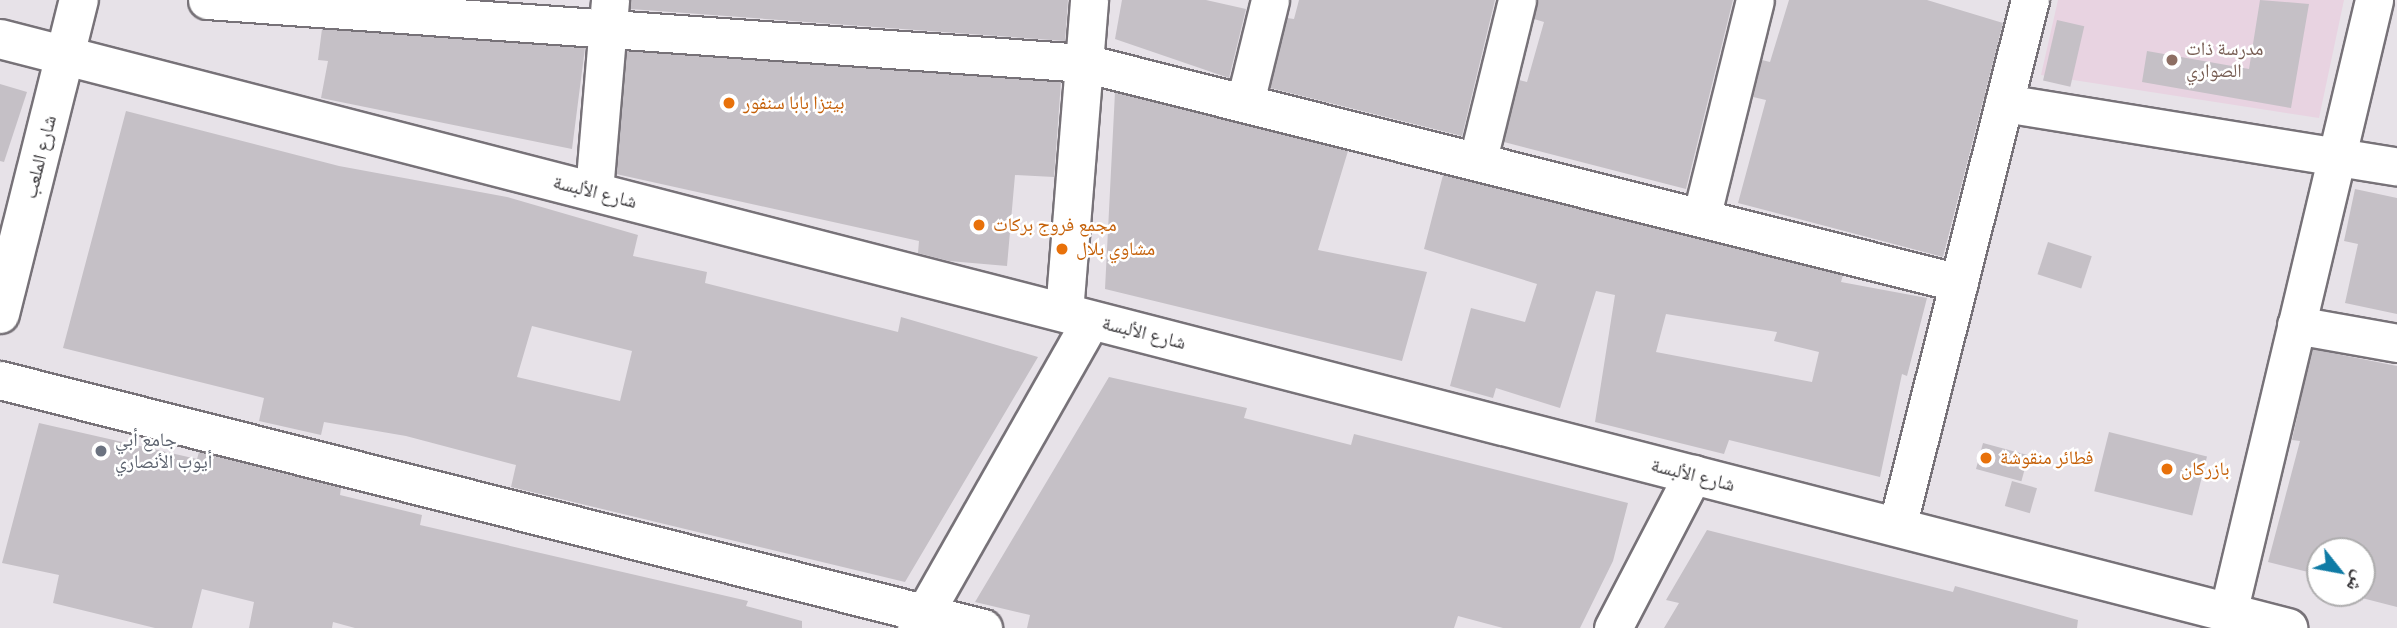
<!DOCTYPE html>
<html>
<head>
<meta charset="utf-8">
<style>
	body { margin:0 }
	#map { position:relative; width:2397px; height:628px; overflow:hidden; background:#e7e2e8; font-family:"Archivo Narrow","Noto Naskh Arabic",sans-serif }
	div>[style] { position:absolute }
	.education>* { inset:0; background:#e8d3e1 }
	.building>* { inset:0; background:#c5c0c6; transform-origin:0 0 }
	.roads { filter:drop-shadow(2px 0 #777278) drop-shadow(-2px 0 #777278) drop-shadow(0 2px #777278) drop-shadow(0 -2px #777278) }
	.minor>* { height:37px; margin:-18.5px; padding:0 18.5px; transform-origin:18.5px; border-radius:18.5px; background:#fff }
	.major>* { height:38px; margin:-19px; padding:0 19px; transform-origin:19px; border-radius:19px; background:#fff }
	.dots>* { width:19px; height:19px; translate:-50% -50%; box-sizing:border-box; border:4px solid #fff; border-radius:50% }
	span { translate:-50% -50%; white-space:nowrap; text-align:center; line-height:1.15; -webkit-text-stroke:5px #fff; paint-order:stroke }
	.education-label { font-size:19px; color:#785e54 }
	.left { translate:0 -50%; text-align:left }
	.food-label { font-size:19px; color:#c56008 }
	.street-label { font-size:19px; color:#343235 }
	.worship-label { font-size:19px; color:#5b616d }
	.north { position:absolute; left:2306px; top:537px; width:70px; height:70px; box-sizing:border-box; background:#fff; border:2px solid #aeadae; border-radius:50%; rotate:121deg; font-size:19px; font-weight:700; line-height:28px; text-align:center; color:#343235 }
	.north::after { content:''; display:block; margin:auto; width:24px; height:32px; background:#0f7ba5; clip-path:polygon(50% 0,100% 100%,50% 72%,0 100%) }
</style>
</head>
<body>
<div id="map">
	<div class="education">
		<div style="clip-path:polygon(2058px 0,2344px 0,2319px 118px,2041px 75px)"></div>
	</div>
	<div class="building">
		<div style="clip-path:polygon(631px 0,1068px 0,1065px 41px,630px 9px)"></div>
		<div style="clip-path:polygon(1122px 0,1206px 0,1246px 9px,1229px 78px,1115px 39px)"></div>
		<div style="clip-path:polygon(1299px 0,1495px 0,1462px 136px,1270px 88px,1287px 18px,1294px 19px)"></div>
		<div style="clip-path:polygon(1539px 0,1733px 0,1686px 189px,1504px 142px,1519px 80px,1527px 82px,1544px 22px,1534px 19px)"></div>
		<div style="clip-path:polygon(1789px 0,1927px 0,2003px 23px,1943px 257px,1738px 203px,1766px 100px,1753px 97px,1762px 60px,1770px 62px)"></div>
		<div style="clip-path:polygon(2260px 0,2309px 4px,2291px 108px,2142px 82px,2147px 51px,2249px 69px)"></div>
		<div style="left:2057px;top:20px;width:28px;height:62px;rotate:13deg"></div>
		<div style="clip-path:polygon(322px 29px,585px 48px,572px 149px,321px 98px,328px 61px,318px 60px)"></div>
		<div style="clip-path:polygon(627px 51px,1061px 82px,1054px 177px,1015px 175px,1007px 266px,949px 261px,918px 253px,919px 241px,616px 174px)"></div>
		<div style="clip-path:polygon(0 84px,27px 92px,4px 162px,0 161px)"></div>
		<div style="clip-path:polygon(1115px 92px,1348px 151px,1318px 250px,1427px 272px,1402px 361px,1105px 289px)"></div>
		<div style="clip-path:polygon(evenodd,126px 111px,339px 166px,507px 197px,638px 235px,633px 256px,707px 272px,705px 283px,898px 332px,901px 317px,1038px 357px,905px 582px,511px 487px,516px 465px,406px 436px,324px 422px,321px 435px,259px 421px,264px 398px,63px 348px,126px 111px,532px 326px,632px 351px,620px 401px,517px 377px,532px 326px)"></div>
		<div style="clip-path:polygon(evenodd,1443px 175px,1843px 275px,1841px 282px,1927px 298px,1907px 376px,1902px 374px,1880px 477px,1729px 440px,1724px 454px,1595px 422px,1615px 295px,1596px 291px,1560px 408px,1496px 388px,1493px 398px,1450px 386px,1471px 308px,1525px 322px,1537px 284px,1424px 249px,1443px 175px,1666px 314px,1777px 332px,1774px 341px,1819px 352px,1812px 382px,1656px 352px,1666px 314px)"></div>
		<div style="clip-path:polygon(2355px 189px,2397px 198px,2397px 314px,2345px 303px,2358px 244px,2344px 241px)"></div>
		<div style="left:2048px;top:242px;width:46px;height:34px;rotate:18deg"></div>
		<div style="clip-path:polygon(2312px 349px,2397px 366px,2397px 607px,2362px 598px,2362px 551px,2320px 551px,2320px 575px,2268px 562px,2300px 441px,2292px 440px)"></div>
		<div style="clip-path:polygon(1109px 377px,1247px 408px,1244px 418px,1351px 445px,1354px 434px,1628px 503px,1613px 561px,1580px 628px,1503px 628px,1458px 616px,1454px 628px,1027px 628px,1030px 615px,975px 602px)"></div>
		<div style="clip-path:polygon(39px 423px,197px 459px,199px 452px,341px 488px,340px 495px,422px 515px,420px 525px,748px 601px,746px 606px,802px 621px,802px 628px,355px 628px,333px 622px,332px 628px,249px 628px,254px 602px,202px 589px,192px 628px,155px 628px,53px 603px,59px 575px,2px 563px)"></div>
		<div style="left:2109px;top:432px;width:101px;height:61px;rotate:14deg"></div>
		<div style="left:1983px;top:443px;width:47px;height:27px;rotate:15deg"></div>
		<div style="left:2012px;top:481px;width:26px;height:26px;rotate:16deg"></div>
		<div style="clip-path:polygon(1707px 530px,1953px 592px,1955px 586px,2078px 620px,2077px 628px,1664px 628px,1679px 603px,1666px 600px)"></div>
	</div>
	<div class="roads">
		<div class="minor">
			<div style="left:207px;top:0;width:879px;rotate:4.11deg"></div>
			<div style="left:1084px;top:63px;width:902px;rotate:14.11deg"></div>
			<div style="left:1245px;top:102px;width:105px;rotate:-76.2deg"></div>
			<div style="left:2004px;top:103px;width:398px;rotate:9.2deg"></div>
			<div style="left:1478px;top:159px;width:164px;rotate:-76.2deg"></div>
			<div style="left:594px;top:191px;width:192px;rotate:-85.2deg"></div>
			<div style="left:1702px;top:214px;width:220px;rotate:-76.1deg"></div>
			<div style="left:1064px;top:312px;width:313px;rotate:-85.4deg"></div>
			<div style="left:2296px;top:325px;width:103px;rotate:10.1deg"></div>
			<div style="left:0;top:380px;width:1014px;rotate:14.16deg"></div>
			<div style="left:1897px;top:527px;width:544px;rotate:-75.84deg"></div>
			<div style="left:2228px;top:613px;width:630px;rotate:-76.6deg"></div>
			<div style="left:916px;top:628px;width:354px;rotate:-60.4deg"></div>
			<div style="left:1613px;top:628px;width:174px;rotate:-62.5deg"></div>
		</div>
		<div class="major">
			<div style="left:0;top:39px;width:2363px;rotate:14.44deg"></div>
			<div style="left:0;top:314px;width:324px;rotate:-75.9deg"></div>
		</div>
	</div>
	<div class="dots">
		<div style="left:2172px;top:60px;background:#8d6e63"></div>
		<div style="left:729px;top:103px;background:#e8710a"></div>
		<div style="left:979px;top:225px;background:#e8710a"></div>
		<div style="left:1062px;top:249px;background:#e8710a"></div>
		<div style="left:101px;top:451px;background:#6b7280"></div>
		<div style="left:1986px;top:458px;background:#e8710a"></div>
		<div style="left:2167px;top:469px;background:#e8710a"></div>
	</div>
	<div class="education-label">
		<span class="left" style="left:2186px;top:60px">مدرسة ذات<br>الصواري</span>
	</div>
	<div class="food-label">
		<span class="left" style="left:743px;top:103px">بيتزا بابا سنفور</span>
		<span class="left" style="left:993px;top:225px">مجمع فروج بركات</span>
		<span class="left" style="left:1076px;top:249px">مشاوي بلال</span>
		<span class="left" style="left:2000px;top:458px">فطائر منقوشة</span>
		<span class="left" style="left:2181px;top:469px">بازركان</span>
	</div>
	<div class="street-label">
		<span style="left:40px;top:157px;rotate:-76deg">شارع الملعب</span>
		<span style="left:595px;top:192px;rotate:14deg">شارع الألبسة</span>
		<span style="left:1144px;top:333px;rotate:14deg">شارع الألبسة</span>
		<span style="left:1693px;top:475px;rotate:14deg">شارع الألبسة</span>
	</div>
	<div class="worship-label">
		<span class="left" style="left:115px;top:451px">جامع أبي<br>أيوب الأنصاري</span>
	</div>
	<div class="north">ش</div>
</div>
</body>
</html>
